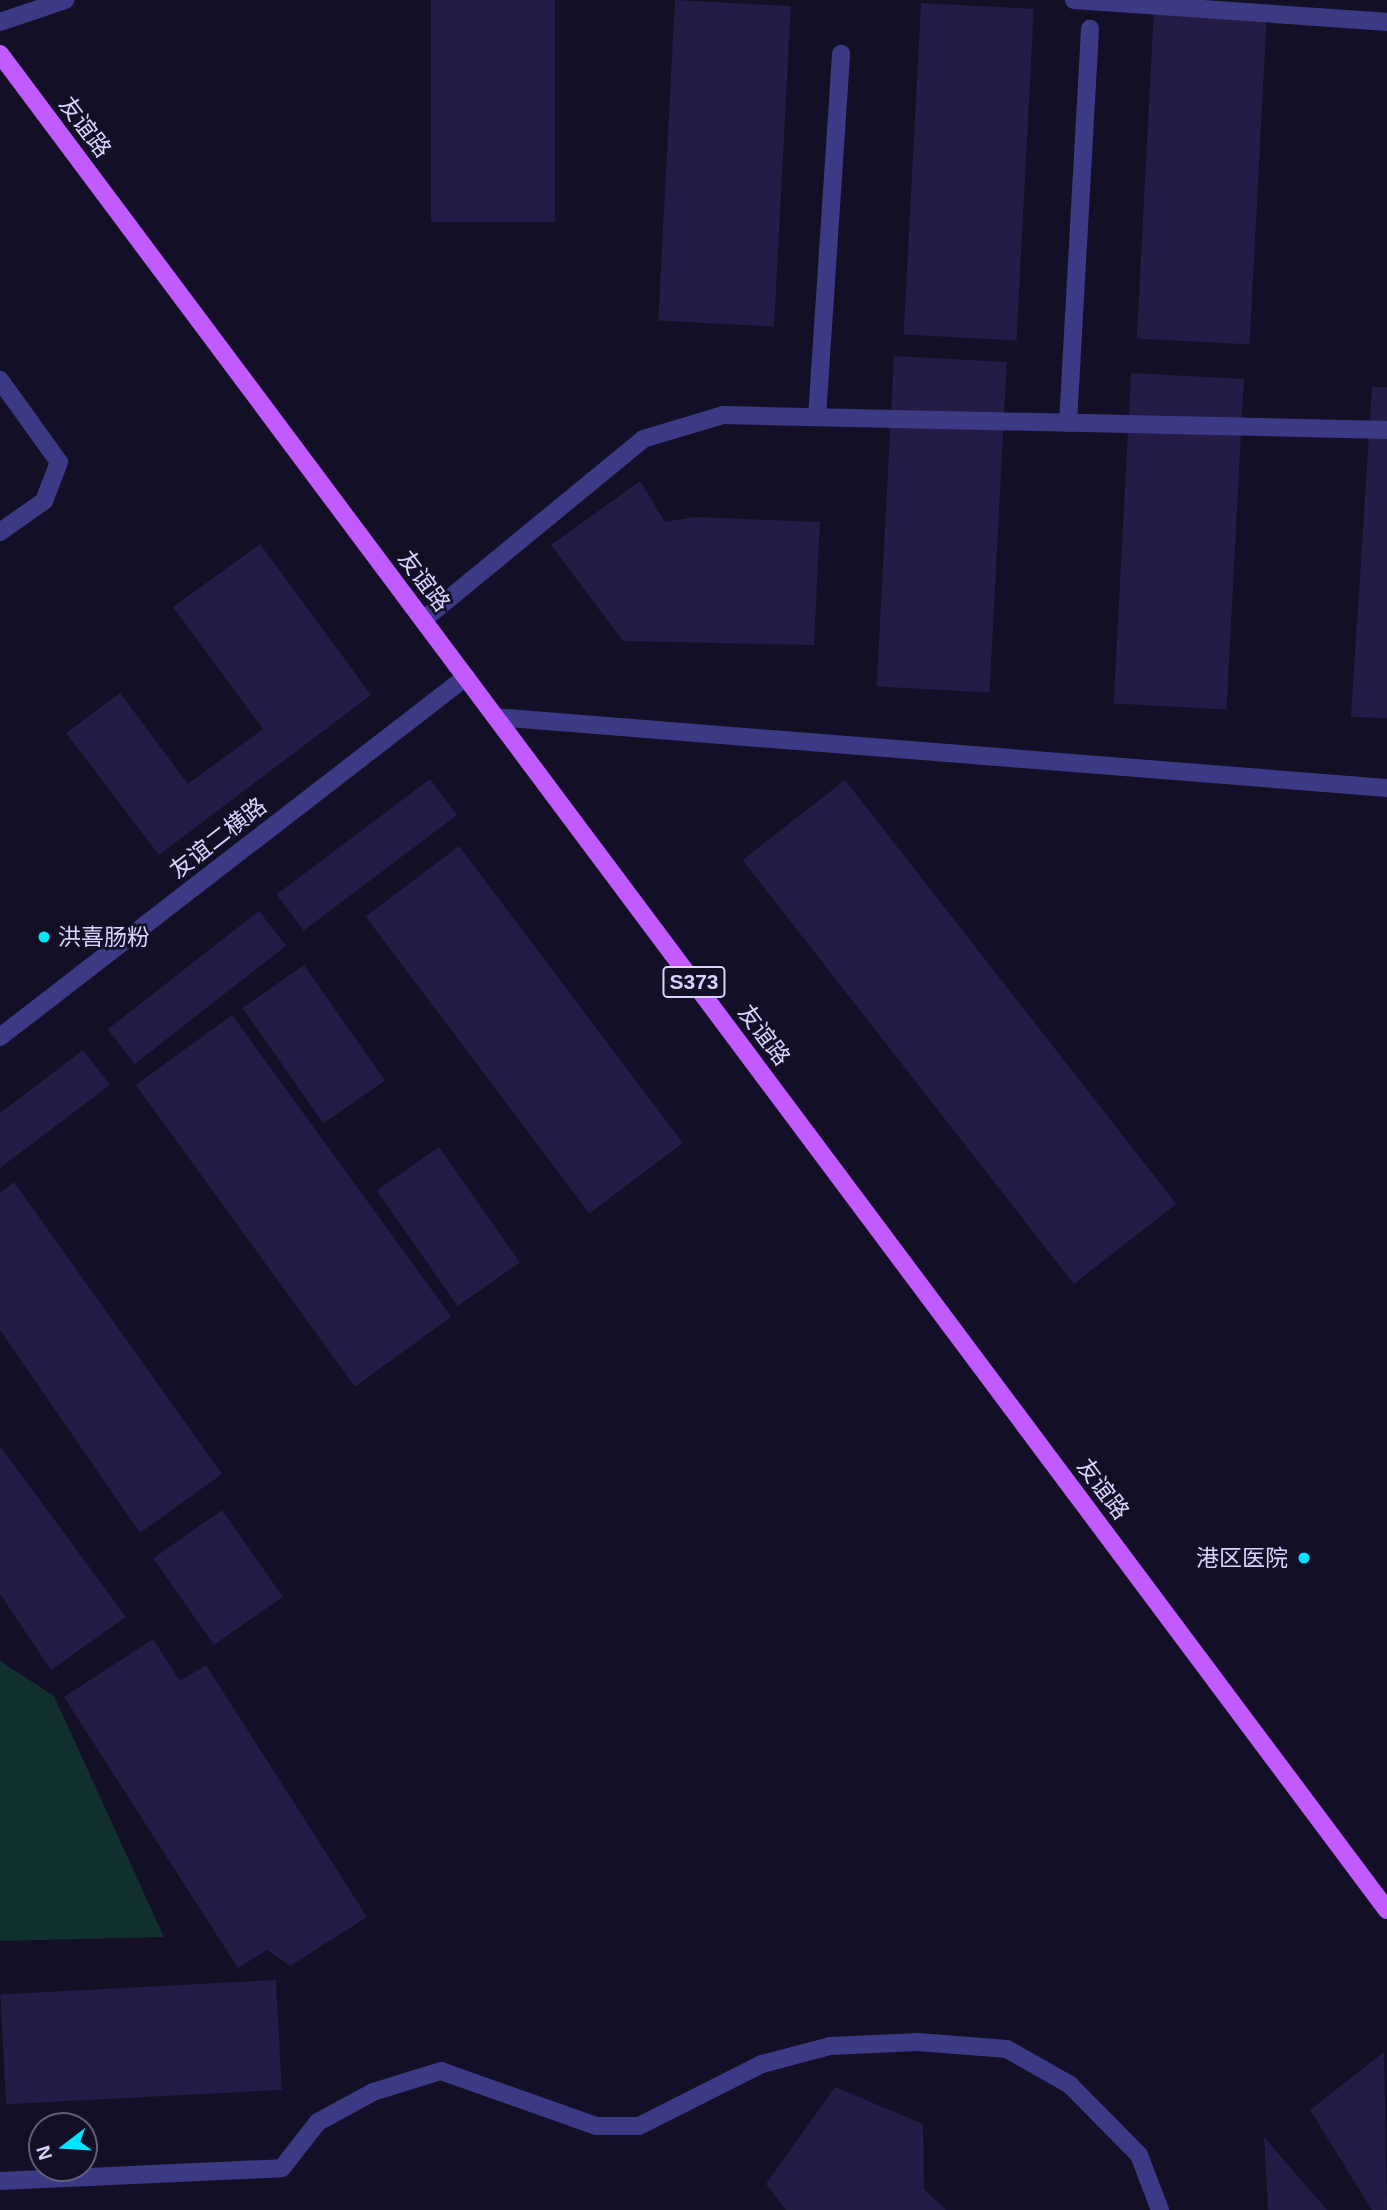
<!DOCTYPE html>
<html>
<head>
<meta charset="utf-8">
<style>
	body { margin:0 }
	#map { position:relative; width:1387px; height:2210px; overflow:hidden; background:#130f26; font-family:Helvetica,"Noto Sans SC",sans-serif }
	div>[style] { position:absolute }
	.green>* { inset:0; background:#12302f }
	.building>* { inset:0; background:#241b47; transform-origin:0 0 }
	.minor>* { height:18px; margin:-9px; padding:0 9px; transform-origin:9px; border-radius:9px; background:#3d3a85 }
	.major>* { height:18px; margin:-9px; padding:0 9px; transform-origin:9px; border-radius:9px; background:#c25bff }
	.dots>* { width:19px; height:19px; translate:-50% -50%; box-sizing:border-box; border:4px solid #130f26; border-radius:50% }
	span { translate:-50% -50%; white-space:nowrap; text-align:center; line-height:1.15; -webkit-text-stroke:5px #130f26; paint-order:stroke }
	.shield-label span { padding:2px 5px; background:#130f26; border:2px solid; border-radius:5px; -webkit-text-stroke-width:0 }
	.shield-label { font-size:21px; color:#d9d4ff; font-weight:700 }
	.street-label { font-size:23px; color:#d9d4ff }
	.poi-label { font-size:23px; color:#d9d4ff }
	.left { translate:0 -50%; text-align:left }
	.right { translate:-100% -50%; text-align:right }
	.north { position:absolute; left:28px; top:2112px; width:70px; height:70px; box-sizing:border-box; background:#130f26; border:2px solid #625e7d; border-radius:50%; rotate:253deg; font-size:19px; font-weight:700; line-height:28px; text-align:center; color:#d9d4ff }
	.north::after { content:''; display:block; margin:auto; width:24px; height:32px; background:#00e5ff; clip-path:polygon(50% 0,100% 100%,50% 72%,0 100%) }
</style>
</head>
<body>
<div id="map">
	<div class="green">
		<div style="clip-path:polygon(0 1661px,54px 1696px,164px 1937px,0 1941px)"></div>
	</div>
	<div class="building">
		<div style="left:431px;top:0;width:124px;height:222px"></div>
		<div style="left:675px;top:0;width:116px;height:321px;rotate:3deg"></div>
		<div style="left:921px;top:3px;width:113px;height:332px;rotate:3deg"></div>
		<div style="left:1154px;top:9px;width:113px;height:330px;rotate:3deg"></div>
		<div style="left:894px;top:356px;width:113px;height:331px;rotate:3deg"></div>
		<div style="left:1131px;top:373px;width:113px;height:331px;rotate:3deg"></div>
		<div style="clip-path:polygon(1372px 387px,1387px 387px,1387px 718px,1351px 717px)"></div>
		<div style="clip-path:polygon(640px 481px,665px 522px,694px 517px,820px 522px,814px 645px,623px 641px,551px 545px)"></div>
		<div style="clip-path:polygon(260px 544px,371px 695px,159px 855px,66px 733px,120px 693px,188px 784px,263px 729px,173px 607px)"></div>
		<div style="left:430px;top:779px;width:45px;height:192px;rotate:53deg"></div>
		<div style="left:845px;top:780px;width:538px;height:130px;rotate:52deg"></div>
		<div style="left:459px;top:846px;width:372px;height:117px;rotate:53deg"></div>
		<div style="left:259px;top:911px;width:44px;height:192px;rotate:52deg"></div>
		<div style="left:304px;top:965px;width:141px;height:75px;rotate:55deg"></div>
		<div style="left:232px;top:1015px;width:373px;height:119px;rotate:54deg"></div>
		<div style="clip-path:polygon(83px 1050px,110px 1085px,0 1168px,0 1113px)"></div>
		<div style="left:439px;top:1147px;width:141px;height:76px;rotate:55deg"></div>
		<div style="clip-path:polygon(14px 1182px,222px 1474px,140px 1533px,0 1330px,0 1193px)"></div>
		<div style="clip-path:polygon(0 1446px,126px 1617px,51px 1670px,0 1594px)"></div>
		<div style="left:222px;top:1510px;width:106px;height:84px;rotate:55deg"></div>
		<div style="clip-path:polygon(153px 1639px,180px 1681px,206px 1665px,367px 1917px,290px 1966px,267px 1950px,238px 1968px,64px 1697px)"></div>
		<div style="left:276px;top:1980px;width:110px;height:276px;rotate:87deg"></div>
		<div style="clip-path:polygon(1384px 2052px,1387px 2210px,1372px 2210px,1310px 2110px)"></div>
		<div style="clip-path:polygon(835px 2087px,923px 2124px,924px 2189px,946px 2210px,786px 2210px,766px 2184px)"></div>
		<div style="clip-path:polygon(1264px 2137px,1327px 2210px,1268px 2210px)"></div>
	</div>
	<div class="minor">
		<div style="left:1074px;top:0;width:314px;rotate:4deg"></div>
		<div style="left:0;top:22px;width:69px;rotate:-18.7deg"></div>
		<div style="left:0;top:380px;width:101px;rotate:54.3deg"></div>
		<div style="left:59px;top:462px;width:42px;rotate:111deg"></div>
		<div style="left:44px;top:501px;width:54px;rotate:144.8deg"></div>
		<div style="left:817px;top:417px;width:364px;rotate:-86.2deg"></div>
		<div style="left:1068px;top:423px;width:395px;rotate:-86.8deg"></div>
		<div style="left:423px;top:620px;width:285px;rotate:-39.4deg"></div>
		<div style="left:643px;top:439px;width:84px;rotate:-16.7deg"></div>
		<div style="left:723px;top:415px;width:664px;rotate:1.29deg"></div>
		<div style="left:495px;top:717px;width:895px;rotate:4.55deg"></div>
		<div style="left:0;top:1037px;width:589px;rotate:-37.69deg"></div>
		<div style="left:0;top:2181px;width:282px;rotate:-2.6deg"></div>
		<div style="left:282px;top:2168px;width:58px;rotate:-52deg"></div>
		<div style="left:318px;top:2122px;width:63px;rotate:-28.6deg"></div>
		<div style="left:373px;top:2092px;width:71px;rotate:-17.2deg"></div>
		<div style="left:441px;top:2071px;width:164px;rotate:19.5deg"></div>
		<div style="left:596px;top:2126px;width:43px"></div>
		<div style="left:639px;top:2126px;width:138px;rotate:-26.8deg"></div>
		<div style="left:762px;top:2064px;width:70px;rotate:-14.8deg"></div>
		<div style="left:830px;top:2046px;width:88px;rotate:-2.6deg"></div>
		<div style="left:918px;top:2042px;width:89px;rotate:4.5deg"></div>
		<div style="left:1007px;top:2049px;width:73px;rotate:29.7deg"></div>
		<div style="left:1070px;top:2085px;width:98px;rotate:45.4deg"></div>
		<div style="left:1139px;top:2155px;width:59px;rotate:69.1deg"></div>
	</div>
	<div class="major">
		<div style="left:0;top:54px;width:2317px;rotate:53.23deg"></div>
	</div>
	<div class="dots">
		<div style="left:44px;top:937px;background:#00e5ff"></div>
		<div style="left:1304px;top:1558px;background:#00e5ff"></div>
	</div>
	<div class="shield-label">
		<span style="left:694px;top:982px">S373</span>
	</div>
	<div class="street-label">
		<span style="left:85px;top:127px;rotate:53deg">友谊路</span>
		<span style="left:424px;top:581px;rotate:53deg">友谊路</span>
		<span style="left:218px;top:838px;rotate:-38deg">友谊二横路</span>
		<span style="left:764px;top:1035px;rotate:53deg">友谊路</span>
		<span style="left:1103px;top:1489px;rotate:53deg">友谊路</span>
	</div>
	<div class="poi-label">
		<span class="left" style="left:58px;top:937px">洪喜肠粉</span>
		<span class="right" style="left:1288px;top:1558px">港区医院</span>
	</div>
	<div class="north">N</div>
</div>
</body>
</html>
